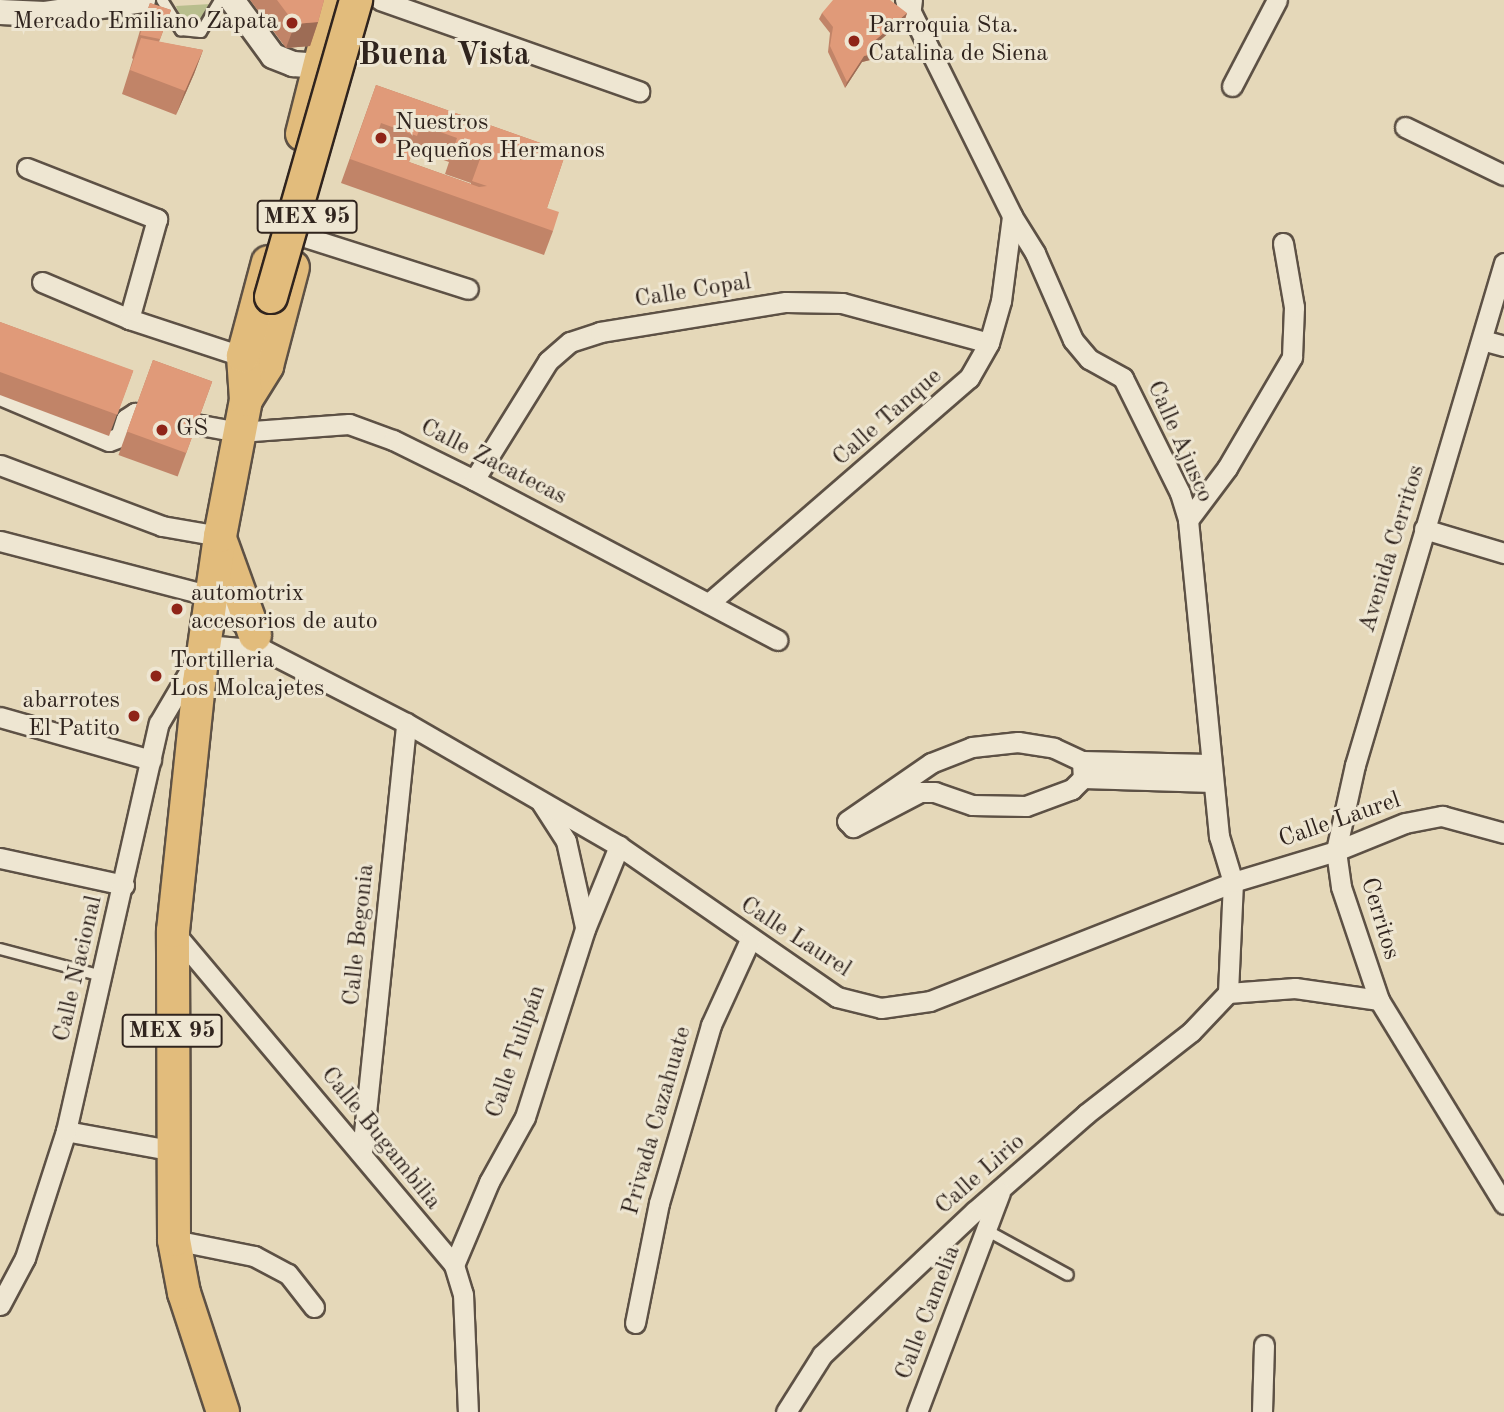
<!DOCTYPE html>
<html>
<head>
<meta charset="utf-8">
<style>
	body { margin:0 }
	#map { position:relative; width:1504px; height:1412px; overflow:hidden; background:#e5d8b9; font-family:"Old Standard TT",serif }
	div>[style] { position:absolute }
	.green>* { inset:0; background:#b8be8d }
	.roads { filter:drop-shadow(2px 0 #5d5145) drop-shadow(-2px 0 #5d5145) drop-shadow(0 2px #5d5145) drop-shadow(0 -2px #5d5145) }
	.service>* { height:10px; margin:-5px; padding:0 5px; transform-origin:5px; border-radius:5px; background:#eee6d2 }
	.minor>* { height:19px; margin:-9.5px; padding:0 9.5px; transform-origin:9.5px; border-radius:9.5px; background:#eee6d2 }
	.tertiary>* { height:24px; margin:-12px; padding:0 12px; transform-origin:12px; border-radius:12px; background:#eee6d2 }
	.primary>* { height:32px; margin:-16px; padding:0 16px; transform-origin:16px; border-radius:16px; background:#e2bc7c }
	.bridges { filter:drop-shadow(2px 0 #30241e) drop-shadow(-2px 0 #30241e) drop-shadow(0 2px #30241e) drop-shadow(0 -2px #30241e) }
	.primary-bridge>* { height:32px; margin:-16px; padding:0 16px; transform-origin:16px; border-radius:16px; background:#e2bc7c }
	.wall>* { inset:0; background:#c18468; transform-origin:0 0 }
	.shaded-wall>* { inset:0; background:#9d6c55 }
	.building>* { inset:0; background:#e09a79; transform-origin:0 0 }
	.dots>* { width:19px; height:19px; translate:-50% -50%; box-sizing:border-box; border:4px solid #eee6d2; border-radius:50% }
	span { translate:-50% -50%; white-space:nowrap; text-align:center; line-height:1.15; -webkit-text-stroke:6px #eee6d2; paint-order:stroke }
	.shield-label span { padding:2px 5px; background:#eee6d2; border:2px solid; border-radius:5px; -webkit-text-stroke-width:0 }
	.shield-label { font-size:23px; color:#30241e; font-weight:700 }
	.poi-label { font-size:24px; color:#30241e }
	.right { translate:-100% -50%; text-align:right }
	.left { translate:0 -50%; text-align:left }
	.street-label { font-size:24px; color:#30241e }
	.district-label { font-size:32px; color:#30241e; font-weight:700 }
</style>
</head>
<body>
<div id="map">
	<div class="green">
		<div style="clip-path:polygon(211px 4px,205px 18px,194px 24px,181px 19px,176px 6px)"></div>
	</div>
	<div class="roads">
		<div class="service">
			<div style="left:162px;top:0;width:36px;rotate:58deg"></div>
			<div style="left:181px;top:30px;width:20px;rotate:6deg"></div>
			<div style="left:201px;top:32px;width:37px;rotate:-59deg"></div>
			<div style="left:0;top:949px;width:106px;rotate:14.8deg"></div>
			<div style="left:988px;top:1231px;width:91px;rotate:28.8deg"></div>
		</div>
		<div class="minor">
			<div style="left:380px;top:0;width:275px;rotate:19.4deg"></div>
			<div style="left:905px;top:0;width:241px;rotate:63.6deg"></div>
			<div style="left:1012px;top:216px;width:44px;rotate:58.1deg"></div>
			<div style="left:1035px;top:253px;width:95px;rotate:66.4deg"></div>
			<div style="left:1073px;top:340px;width:25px;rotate:50deg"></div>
			<div style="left:1089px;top:359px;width:39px;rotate:29deg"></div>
			<div style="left:1123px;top:378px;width:128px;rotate:63.6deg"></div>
			<div style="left:1180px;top:493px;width:28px;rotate:73deg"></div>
			<div style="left:1188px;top:520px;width:318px;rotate:84.4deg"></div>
			<div style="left:1219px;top:836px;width:48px;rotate:73.1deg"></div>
			<div style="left:1233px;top:882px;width:111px;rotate:92.6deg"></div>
			<div style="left:1232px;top:86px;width:97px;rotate:-62.4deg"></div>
			<div style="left:1405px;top:127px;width:110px;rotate:25.9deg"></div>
			<div style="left:27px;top:168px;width:140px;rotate:21.4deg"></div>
			<div style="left:157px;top:219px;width:104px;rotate:105.6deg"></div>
			<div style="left:302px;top:236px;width:174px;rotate:17.7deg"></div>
			<div style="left:1504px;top:263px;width:524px;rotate:106.53deg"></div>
			<div style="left:1355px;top:765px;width:88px;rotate:102.5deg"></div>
			<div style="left:1336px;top:851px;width:36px;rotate:82deg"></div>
			<div style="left:1341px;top:887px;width:119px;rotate:71.4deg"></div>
			<div style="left:1379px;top:1000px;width:239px;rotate:58.5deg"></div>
			<div style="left:42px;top:282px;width:95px;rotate:23deg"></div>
			<div style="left:129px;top:319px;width:128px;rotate:18.2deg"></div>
			<div style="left:1482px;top:340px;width:23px;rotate:15deg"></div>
			<div style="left:0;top:395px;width:118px;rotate:22.9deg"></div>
			<div style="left:109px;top:441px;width:12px;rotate:-20deg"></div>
			<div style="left:120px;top:437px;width:19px;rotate:-72deg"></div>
			<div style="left:126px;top:419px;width:11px;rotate:-34deg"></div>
			<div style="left:135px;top:413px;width:106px;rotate:10.4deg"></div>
			<div style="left:239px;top:432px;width:110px;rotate:-4.2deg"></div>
			<div style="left:349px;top:424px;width:47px;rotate:20deg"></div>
			<div style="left:393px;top:440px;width:90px;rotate:26.3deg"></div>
			<div style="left:474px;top:480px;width:343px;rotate:27.8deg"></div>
			<div style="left:0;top:465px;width:173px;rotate:20.6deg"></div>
			<div style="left:162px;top:526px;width:59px;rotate:9.8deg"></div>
			<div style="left:474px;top:480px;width:140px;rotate:-58.1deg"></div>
			<div style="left:548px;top:361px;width:29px;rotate:-41deg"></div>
			<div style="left:570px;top:342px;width:32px;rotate:-18deg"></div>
			<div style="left:600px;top:332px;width:188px;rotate:-9.2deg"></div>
			<div style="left:786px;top:302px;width:56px;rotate:1deg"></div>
			<div style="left:842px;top:303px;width:152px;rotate:15.2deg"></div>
			<div style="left:1188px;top:520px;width:65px;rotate:-53.1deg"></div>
			<div style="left:1227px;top:468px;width:129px;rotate:-59.6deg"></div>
			<div style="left:1292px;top:357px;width:50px;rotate:-87.7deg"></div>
			<div style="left:1294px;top:307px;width:65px;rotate:-99.8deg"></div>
			<div style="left:1424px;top:529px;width:84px;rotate:16.7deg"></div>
			<div style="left:0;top:541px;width:218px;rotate:14.6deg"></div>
			<div style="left:211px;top:596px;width:50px;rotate:41deg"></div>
			<div style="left:709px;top:603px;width:344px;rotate:-40.9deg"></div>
			<div style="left:969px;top:378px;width:40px;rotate:-60.3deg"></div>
			<div style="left:989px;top:343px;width:44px;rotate:-74.1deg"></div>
			<div style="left:1001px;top:301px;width:86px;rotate:-82.6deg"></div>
			<div style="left:0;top:717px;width:157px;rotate:15.9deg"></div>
			<div style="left:1082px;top:761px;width:17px;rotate:87deg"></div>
			<div style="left:1083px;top:778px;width:16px;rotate:135deg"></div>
			<div style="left:1072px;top:789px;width:49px;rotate:159.7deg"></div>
			<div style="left:1026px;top:806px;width:54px;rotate:-178.9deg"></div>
			<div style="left:972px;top:805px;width:39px;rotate:-161deg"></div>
			<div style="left:935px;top:792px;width:15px;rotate:180deg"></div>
			<div style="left:920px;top:792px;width:76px;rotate:152.4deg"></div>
			<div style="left:853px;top:827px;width:8px;rotate:-135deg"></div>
			<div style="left:847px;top:821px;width:102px;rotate:-34.6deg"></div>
			<div style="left:931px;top:763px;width:44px;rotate:-21.3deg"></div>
			<div style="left:972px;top:747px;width:46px;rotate:-6.2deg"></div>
			<div style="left:1018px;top:742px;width:36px;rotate:9deg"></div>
			<div style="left:1054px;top:748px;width:31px;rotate:25deg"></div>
			<div style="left:1082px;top:761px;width:127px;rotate:1.4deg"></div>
			<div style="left:1083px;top:778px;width:129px;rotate:1.8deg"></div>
			<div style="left:541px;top:802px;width:46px;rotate:57.3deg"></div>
			<div style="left:566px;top:841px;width:88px;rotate:77.5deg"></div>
			<div style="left:0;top:858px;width:127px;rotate:12.3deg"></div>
			<div style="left:173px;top:931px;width:436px;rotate:49.9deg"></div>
			<div style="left:454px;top:1265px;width:30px;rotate:73deg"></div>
			<div style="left:463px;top:1294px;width:118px;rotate:87.6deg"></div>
			<div style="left:1228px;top:993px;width:67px;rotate:-4.3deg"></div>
			<div style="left:1295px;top:988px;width:85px;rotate:8.1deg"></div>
			<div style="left:66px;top:1131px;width:106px;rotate:10.4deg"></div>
			<div style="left:362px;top:1152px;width:431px;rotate:-84.1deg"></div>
			<div style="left:174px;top:1240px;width:82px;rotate:11.3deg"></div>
			<div style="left:254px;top:1256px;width:38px;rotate:28deg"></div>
			<div style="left:288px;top:1274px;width:42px;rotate:51.8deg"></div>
			<div style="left:454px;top:1265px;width:90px;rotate:-67.1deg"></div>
			<div style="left:489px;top:1182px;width:74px;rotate:-61deg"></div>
			<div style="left:525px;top:1117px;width:197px;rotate:-72.3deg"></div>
			<div style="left:585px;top:929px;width:90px;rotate:-67.7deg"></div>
			<div style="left:0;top:1305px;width:53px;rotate:-62deg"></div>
			<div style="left:25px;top:1258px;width:133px;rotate:-72.1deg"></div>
			<div style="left:66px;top:1131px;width:418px;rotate:-77.2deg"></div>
			<div style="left:159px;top:723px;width:91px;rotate:-59.5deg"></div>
			<div style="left:205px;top:645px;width:59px;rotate:4.8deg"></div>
			<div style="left:264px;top:650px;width:160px;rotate:27.2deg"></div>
			<div style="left:406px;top:723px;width:246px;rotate:30deg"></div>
			<div style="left:619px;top:846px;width:265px;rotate:34.7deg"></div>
			<div style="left:837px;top:997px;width:45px;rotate:14deg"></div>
			<div style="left:881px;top:1008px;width:49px;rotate:-8.1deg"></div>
			<div style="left:930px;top:1001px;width:326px;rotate:-21.4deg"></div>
			<div style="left:1233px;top:882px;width:108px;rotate:-16.8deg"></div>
			<div style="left:1336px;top:851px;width:74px;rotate:-22.1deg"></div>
			<div style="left:1405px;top:823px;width:38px;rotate:-11deg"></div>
			<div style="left:1442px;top:816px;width:64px;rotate:15.3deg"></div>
			<div style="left:635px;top:1323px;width:122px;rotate:-78.7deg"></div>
			<div style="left:659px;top:1203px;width:185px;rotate:-73.7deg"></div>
			<div style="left:711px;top:1025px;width:94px;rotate:-65.4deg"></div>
			<div style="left:786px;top:1412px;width:67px;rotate:-57.7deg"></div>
			<div style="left:822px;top:1355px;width:210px;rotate:-43.3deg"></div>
			<div style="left:975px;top:1211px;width:147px;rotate:-41.1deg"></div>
			<div style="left:1086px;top:1114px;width:133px;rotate:-38deg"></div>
			<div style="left:1191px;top:1032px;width:54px;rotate:-46.5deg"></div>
			<div style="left:917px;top:1412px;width:235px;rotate:-69.3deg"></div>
			<div style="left:1262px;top:1412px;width:67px;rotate:-88.3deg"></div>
		</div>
		<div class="tertiary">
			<div style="left:232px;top:0;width:69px;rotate:53.8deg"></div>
			<div style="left:273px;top:56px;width:22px;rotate:22deg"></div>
			<div style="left:293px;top:64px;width:41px;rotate:4.2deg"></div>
			<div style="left:909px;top:8px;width:8px;rotate:-83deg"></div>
			<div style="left:0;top:12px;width:45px;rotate:2.5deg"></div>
			<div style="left:45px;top:14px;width:99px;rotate:-8.1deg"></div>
		</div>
		<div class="primary">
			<div style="left:302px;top:134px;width:138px;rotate:-75.8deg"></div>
			<div style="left:246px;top:400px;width:40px;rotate:-58deg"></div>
			<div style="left:267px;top:366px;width:102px;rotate:-75.3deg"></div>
			<div style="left:222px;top:544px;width:97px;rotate:70.1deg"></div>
			<div style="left:223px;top:1412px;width:125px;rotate:-108.1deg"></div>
			<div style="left:184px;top:1293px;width:54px;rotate:-100.7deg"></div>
			<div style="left:174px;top:1240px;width:309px;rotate:-90.2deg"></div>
			<div style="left:173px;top:931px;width:250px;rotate:-84deg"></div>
			<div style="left:199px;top:682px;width:148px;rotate:-81.8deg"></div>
			<div style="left:220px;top:536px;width:138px;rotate:-79.2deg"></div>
			<div style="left:246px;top:400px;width:44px;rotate:-93.9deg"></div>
			<div style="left:243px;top:356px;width:97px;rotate:-75.1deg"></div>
		</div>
	</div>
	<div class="bridges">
		<div class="primary-bridge">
			<div style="left:271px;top:297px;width:309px;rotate:-74deg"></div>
		</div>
	</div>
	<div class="wall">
		<div style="clip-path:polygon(250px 0,324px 0,318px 22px,310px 46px,286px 48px)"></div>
		<div style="clip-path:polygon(150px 3px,171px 10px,159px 42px,203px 50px,194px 74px,176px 115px,122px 94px,133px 59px,132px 58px,141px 27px)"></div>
		<div style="clip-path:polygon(822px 13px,907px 13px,905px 19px,872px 47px,872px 54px,870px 60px,862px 62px,845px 88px,828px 52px,830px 33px,819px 19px)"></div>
		<div style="clip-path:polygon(evenodd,376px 85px,566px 152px,547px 208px,553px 231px,544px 255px,341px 183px,376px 85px,413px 149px,449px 162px,445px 174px,471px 183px,471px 184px,409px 162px,413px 149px)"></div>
		<div style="clip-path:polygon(0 322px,133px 371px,109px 436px,0 395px)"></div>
		<div style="left:153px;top:360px;width:63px;height:101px;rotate:20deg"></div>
	</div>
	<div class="shaded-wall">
		<div style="clip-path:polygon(907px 13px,905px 19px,870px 49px,872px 43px)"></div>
		<div style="clip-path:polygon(318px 22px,310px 46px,286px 48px,295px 24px)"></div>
		<div style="clip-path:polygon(203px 50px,194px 74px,176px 115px,185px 91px)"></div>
		<div style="clip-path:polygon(872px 54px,870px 60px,862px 62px,845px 88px,847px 82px,864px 56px)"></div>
	</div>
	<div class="building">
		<div style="clip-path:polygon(277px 0,324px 0,318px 22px,295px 24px)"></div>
		<div style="clip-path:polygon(833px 0,890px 0,907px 13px,872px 43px,872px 54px,864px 56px,847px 82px,830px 46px,833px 27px,822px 13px)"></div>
		<div style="clip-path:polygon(150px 3px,171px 10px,160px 39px,140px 35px)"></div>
		<div style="clip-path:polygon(141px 38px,203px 50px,185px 91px,130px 70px)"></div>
		<div style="clip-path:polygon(evenodd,376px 85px,566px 152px,547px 208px,559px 212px,553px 231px,350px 159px,376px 85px,381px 123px,417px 136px,421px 125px,457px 138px,453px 150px,480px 159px,472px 181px,487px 186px,479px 187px,409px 162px,414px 147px,377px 135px,381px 123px)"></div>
		<div style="left:0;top:322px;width:142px;height:47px;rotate:20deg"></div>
		<div style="left:153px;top:360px;width:63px;height:76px;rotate:20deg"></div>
	</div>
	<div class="dots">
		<div style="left:292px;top:23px;background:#8f2418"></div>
		<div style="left:854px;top:41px;background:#8f2418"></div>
		<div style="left:381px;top:138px;background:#8f2418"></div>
		<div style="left:162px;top:430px;background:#8f2418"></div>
		<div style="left:177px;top:609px;background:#8f2418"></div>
		<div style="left:156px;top:676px;background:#8f2418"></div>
		<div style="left:134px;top:716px;background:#8f2418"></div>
	</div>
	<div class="shield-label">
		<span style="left:307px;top:217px">MEX 95</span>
		<span style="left:172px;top:1031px">MEX 95</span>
	</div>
	<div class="poi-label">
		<span class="right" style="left:278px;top:23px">Mercado Emiliano Zapata</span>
		<span class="left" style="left:868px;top:41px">Parroquia Sta.<br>Catalina de Siena</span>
		<span class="left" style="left:395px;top:138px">Nuestros<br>Pequeños Hermanos</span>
		<span class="left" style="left:176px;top:430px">GS</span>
		<span class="left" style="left:191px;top:609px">automotrix<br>accesorios de auto</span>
		<span class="left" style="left:170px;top:676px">Tortilleria<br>Los Molcajetes</span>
		<span class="right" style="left:120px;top:716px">abarrotes<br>El Patito</span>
	</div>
	<div class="street-label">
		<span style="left:693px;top:292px;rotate:-9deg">Calle Copal</span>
		<span style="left:888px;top:418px;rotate:-41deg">Calle Tanque</span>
		<span style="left:1179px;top:442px;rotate:66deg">Calle Ajusco</span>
		<span style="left:493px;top:463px;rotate:27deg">Calle Zacatecas</span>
		<span style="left:1393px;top:549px;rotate:-73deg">Avenida Cerritos</span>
		<span style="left:1340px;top:821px;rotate:-19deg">Calle Laurel</span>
		<span style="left:1379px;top:919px;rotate:73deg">Cerritos</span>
		<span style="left:360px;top:935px;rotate:-84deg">Calle Begonia</span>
		<span style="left:795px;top:938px;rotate:33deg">Calle Laurel</span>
		<span style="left:79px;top:969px;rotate:-77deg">Calle Nacional</span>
		<span style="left:517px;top:1052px;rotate:-71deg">Calle Tulipán</span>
		<span style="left:658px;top:1121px;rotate:-74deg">Privada Cazahuate</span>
		<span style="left:380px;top:1139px;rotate:51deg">Calle Bugambilia</span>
		<span style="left:981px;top:1175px;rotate:-41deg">Calle Lirio</span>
		<span style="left:929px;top:1313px;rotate:-69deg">Calle Camelia</span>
	</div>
	<div class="district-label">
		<span style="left:444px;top:56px">Buena Vista</span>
	</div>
</div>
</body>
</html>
